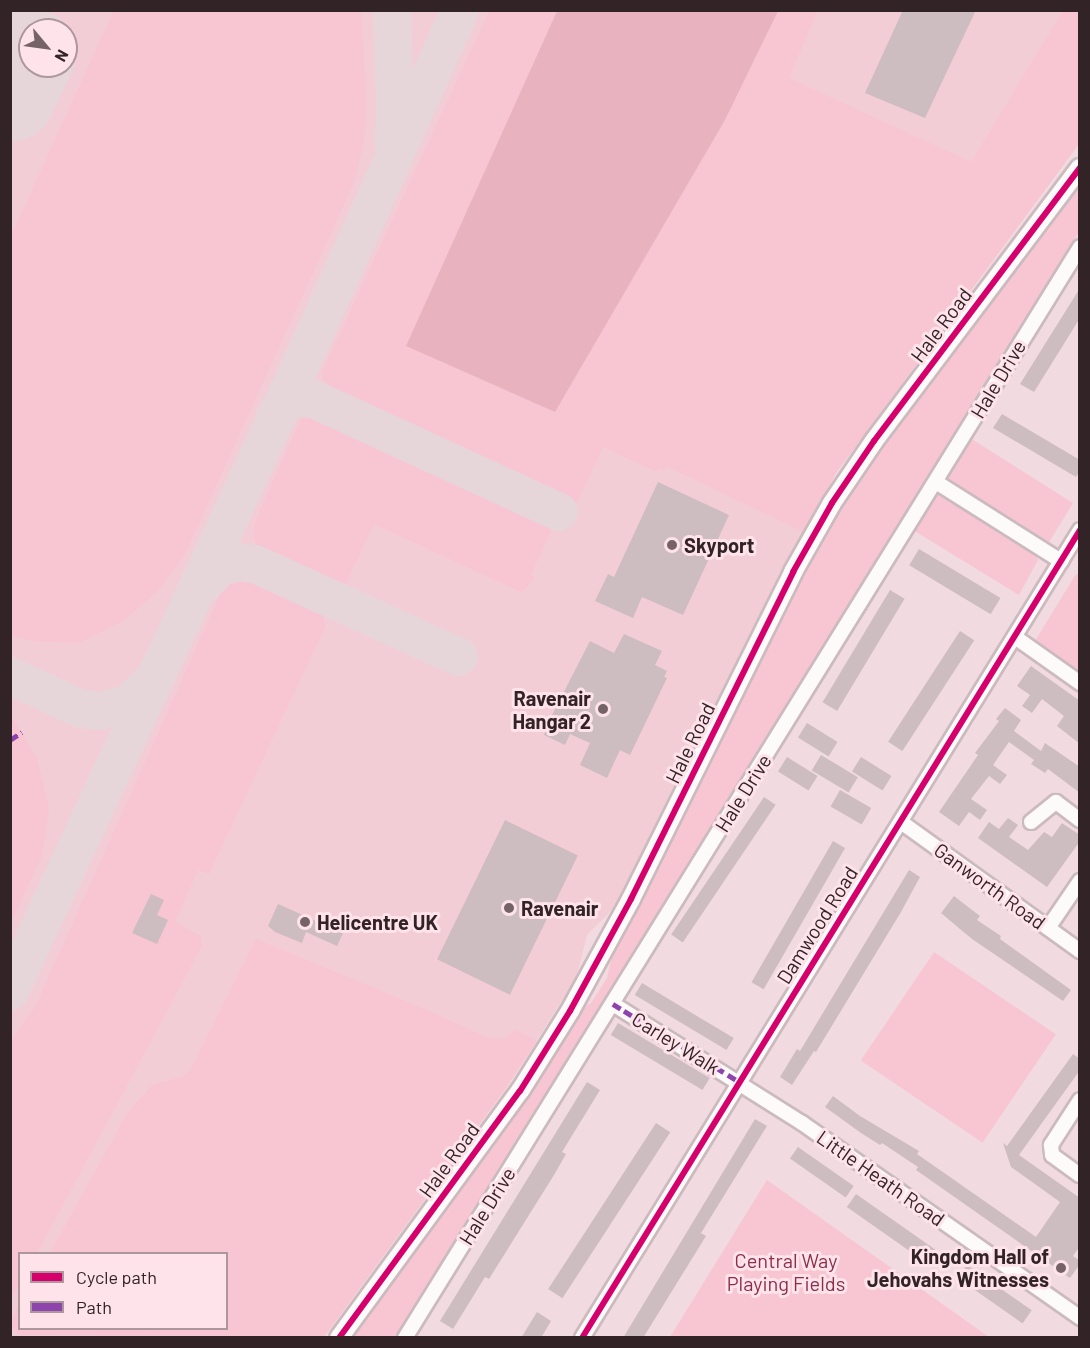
<!DOCTYPE html>
<html>
<head>
<meta charset="utf-8">
<style>
	body { margin:0 }
	#map { position:relative; width:1090px; height:1348px; overflow:hidden; background:#f2dbe0; font-family:Barlow,sans-serif }
	div>[style] { position:absolute }
	.built>* { inset:0; background:#f3cdd6 }
	.green>* { inset:0; background:#f7c6d2; transform-origin:0 0 }
	.forest>* { inset:0; background:#e9b2bf }
	.taxiway>* { height:38px; margin:-19px; padding:0 19px; transform-origin:19px; border-radius:19px; background:#e6d6da }
	.runway>* { height:92px; margin:-46px; padding:0 46px; transform-origin:46px; border-radius:46px; background:#e6d6da }
	.building>* { inset:0; background:#cdbcc0; transform-origin:0 0 }
	.roads { filter:drop-shadow(2px 0 #cbbabe) drop-shadow(-2px 0 #cbbabe) drop-shadow(0 2px #cbbabe) drop-shadow(0 -2px #cbbabe) }
	.street>* { height:14px; margin:-7px; padding:0 7px; transform-origin:7px; border-radius:7px; background:#fdfafa }
	.secondary>* { height:18px; margin:-9px; padding:0 9px; transform-origin:9px; border-radius:9px; background:#fdfafa }
	.quiet>* { height:4.5px; margin-top:-2.25px; transform-origin:0; background:repeating-linear-gradient(90deg,#8e44ad 0 9px,transparent 0 13.5px) }
	.cycleway>* { height:6px; margin:-3px; padding:0 3px; transform-origin:3px; border-radius:3px; background:#d6006c }
	.dots>* { width:16px; height:16px; translate:-50% -50%; box-sizing:border-box; border:3px solid #fee4ea; border-radius:50% }
	span { translate:-50% -50%; white-space:nowrap; text-align:center; line-height:1.15; -webkit-text-stroke:6px #fee4ea; paint-order:stroke }
	.street-label { font-size:20px; color:#322327 }
	.poi-label { font-size:20px; color:#322327; font-weight:700 }
	.left { translate:0 -50%; text-align:left }
	.right { translate:-100% -50%; text-align:right }
	.park-label { font-size:20px; color:#8c2d4d }
	.frame { position:absolute; inset:0; border:12px solid #322327; pointer-events:none }
	.legend { position:absolute; left:18px; top:1252px; width:210px; height:78px; box-sizing:border-box; background:#fee4ea; border:2px solid #ac979c; margin:0; padding:8px 10px; list-style:none; font-size:18px; color:#322327 }
	.legend li { display:flex; align-items:center; gap:12px; height:30px }
	.legend b { width:30px; border:2px solid #ac979c }
	.north { position:absolute; left:18px; top:18px; width:60px; height:60px; box-sizing:border-box; background:#fee4ea; border:2px solid #ac979c; border-radius:50%; rotate:119deg; font-size:16px; font-weight:700; line-height:24px; text-align:center; color:#322327 }
	.north::after { content:''; display:block; margin:auto; width:21px; height:27px; background:#756368; clip-path:polygon(50% 0,100% 100%,50% 72%,0 100%) }
</style>
</head>
<body>
<div id="map">
	<div class="built">
		<div style="clip-path:polygon(evenodd,10px 11px,1079px 11px,1079px 144px,836px 473px,613px 909px,587px 935px,576px 979px,506px 1088px,324px 1337px,11px 1337px,10px 11px,30px 30px,66px 30px,66px 66px,30px 66px,30px 30px,10px 11px,20px 1254px,226px 1254px,226px 1328px,20px 1328px,20px 1254px)"></div>
	</div>
	<div class="green">
		<div style="clip-path:polygon(114px 10px,362px 11px,366px 104px,364px 143px,353px 185px,186px 552px,159px 590px,125px 620px,79px 643px,31px 641px,11px 636px,11px 236px)"></div>
		<div style="clip-path:polygon(814px 10px,817px 12px,789px 78px,971px 162px,1063px 11px,1079px 11px,1079px 144px,836px 473px,806px 533px,666px 466px,663px 471px,659px 469px,657px 472px,603px 447px,574px 509px,375px 415px,323px 381px,322px 372px,489px 11px,557px 11px,406px 346px,555px 412px,725px 120px,778px 11px)"></div>
		<div style="clip-path:polygon(1079px 176px,1079px 232px,431px 1283px,397px 1337px,348px 1338px,580px 1009px,591px 1003px,607px 978px,615px 943px,800px 570px,843px 500px,972px 319px)"></div>
		<div style="clip-path:polygon(301px 418px,327px 420px,356px 430px,555px 522px,531px 575px,535px 577px,532px 582px,521px 592px,374px 524px,346px 583px,341px 585px,319px 581px,262px 554px,256px 546px,253px 533px,255px 522px)"></div>
		<div style="clip-path:polygon(970px 438px,1073px 503px,1048px 544px,947px 483px,948px 473px)"></div>
		<div style="clip-path:polygon(942px 494px,1035px 552px,1038px 560px,1019px 595px,913px 530px,933px 497px)"></div>
		<div style="clip-path:polygon(1076px 574px,1080px 576px,1079px 671px,1035px 641px)"></div>
		<div style="clip-path:polygon(252px 576px,272px 582px,313px 602px,323px 615px,325px 627px,209px 874px,198px 870px,175px 922px,201px 936px,202px 946px,37px 1253px,20px 1254px,19px 1283px,11px 1299px,11px 1039px,35px 1007px,223px 588px,236px 579px)"></div>
		<div style="clip-path:polygon(11px 716px,37px 758px,49px 808px,42px 856px,11px 922px)"></div>
		<div style="clip-path:polygon(256px 939px,432px 1012px,488px 1038px,505px 1038px,517px 1030px,537px 1041px,506px 1088px,324px 1337px,20px 1335px,12px 1327px,11px 1319px,19px 1305px,20px 1328px,226px 1328px,226px 1254px,50px 1253px,128px 1112px,152px 1085px,182px 1077px,191px 1069px)"></div>
		<div style="left:934px;top:952px;width:147px;height:131px;rotate:34deg"></div>
		<div style="clip-path:polygon(767px 1180px,989px 1337px,670px 1337px)"></div>
	</div>
	<div class="forest">
		<div style="clip-path:polygon(557px 11px,778px 11px,725px 120px,555px 412px,406px 346px)"></div>
	</div>
	<div class="taxiway">
		<div style="left:392px;top:10px;width:100px;rotate:88.3deg"></div>
		<div style="left:395px;top:110px;width:34px;rotate:93deg"></div>
		<div style="left:275px;top:417px;width:11px;rotate:-56deg"></div>
		<div style="left:281px;top:408px;width:13px;rotate:-39deg"></div>
		<div style="left:291px;top:400px;width:18px;rotate:-9deg"></div>
		<div style="left:309px;top:397px;width:275px;rotate:24.7deg"></div>
		<div style="left:197px;top:591px;width:32px;rotate:-46deg"></div>
		<div style="left:219px;top:568px;width:20px;rotate:-18deg"></div>
		<div style="left:238px;top:562px;width:17px;rotate:7deg"></div>
		<div style="left:255px;top:564px;width:224px;rotate:24.5deg"></div>
		<div style="left:10px;top:676px;width:78px;rotate:24.9deg"></div>
		<div style="left:81px;top:709px;width:19px;rotate:6deg"></div>
		<div style="left:100px;top:711px;width:30px;rotate:-15deg"></div>
		<div style="left:129px;top:703px;width:33px;rotate:-43deg"></div>
		<div style="left:10px;top:991px;width:691px;rotate:-65.1deg"></div>
		<div style="left:301px;top:364px;width:388px;rotate:-65.8deg"></div>
	</div>
	<div class="runway">
		<div style="left:10px;top:96px;width:47px;rotate:-65.1deg"></div>
	</div>
	<div class="building">
		<div style="clip-path:polygon(903px 10px,976px 10px,925px 118px,865px 93px)"></div>
		<div style="clip-path:polygon(1080px 288px,1080px 318px,1034px 392px,1020px 384px)"></div>
		<div style="clip-path:polygon(1002px 414px,1080px 460px,1080px 471px,1076px 477px,993px 428px)"></div>
		<div style="clip-path:polygon(658px 482px,729px 515px,683px 615px,642px 597px,633px 618px,595px 601px,608px 574px,614px 577px)"></div>
		<div style="left:919px;top:549px;width:95px;height:19px;rotate:31deg"></div>
		<div style="left:890px;top:590px;width:17px;height:131px;rotate:31deg"></div>
		<div style="left:960px;top:631px;width:17px;height:132px;rotate:33deg"></div>
		<div style="clip-path:polygon(624px 634px,662px 651px,655px 665px,667px 671px,664px 677px,667px 678px,630px 755px,620px 750px,607px 778px,580px 765px,590px 743px,570px 734px,565px 745px,544px 735px,548px 723px,590px 641px,614px 653px)"></div>
		<div style="clip-path:polygon(1031px 666px,1080px 701px,1080px 744px,1057px 726px,1064px 716px,1042px 699px,1032px 713px,1022px 706px,1030px 695px,1017px 686px)"></div>
		<div style="clip-path:polygon(1005px 708px,1021px 720px,1014px 731px,1041px 751px,1045px 743px,1080px 767px,1080px 793px,1048px 769px,1045px 773px,1031px 764px,1034px 760px,1009px 742px,993px 765px,1007px 775px,1000px 784px,989px 776px,971px 799px,987px 810px,980px 820px,969px 812px,959px 826px,939px 812px,978px 755px,975px 753px,999px 721px,996px 719px)"></div>
		<div style="left:807px;top:723px;width:36px;height:17px;rotate:32deg"></div>
		<div style="left:821px;top:755px;width:43px;height:18px;rotate:31deg"></div>
		<div style="left:787px;top:757px;width:36px;height:17px;rotate:32deg"></div>
		<div style="left:861px;top:757px;width:36px;height:17px;rotate:32deg"></div>
		<div style="left:840px;top:790px;width:36px;height:19px;rotate:30deg"></div>
		<div style="left:764px;top:797px;width:14px;height:166px;rotate:34deg"></div>
		<div style="clip-path:polygon(1008px 818px,1018px 825px,1009px 837px,1028px 850px,1044px 832px,1052px 837px,1062px 823px,1080px 835px,1080px 841px,1047px 887px,978px 838px,989px 822px,999px 829px)"></div>
		<div style="left:505px;top:820px;width:81px;height:155px;rotate:26deg"></div>
		<div style="left:833px;top:841px;width:14px;height:163px;rotate:30deg"></div>
		<div style="clip-path:polygon(909px 870px,920px 877px,901px 912px,816px 1052px,814px 1051px,792px 1085px,780px 1077px,797px 1049px,800px 1051px)"></div>
		<div style="clip-path:polygon(151px 894px,164px 900px,157px 915px,168px 920px,157px 944px,132px 933px)"></div>
		<div style="clip-path:polygon(954px 896px,980px 916px,977px 920px,1001px 936px,1000px 939px,1071px 990px,1063px 1001px,972px 939px,941px 913px)"></div>
		<div style="clip-path:polygon(278px 904px,343px 933px,337px 946px,306px 932px,302px 943px,275px 932px,268px 926px)"></div>
		<div style="left:642px;top:983px;width:107px;height:14px;rotate:31deg"></div>
		<div style="left:618px;top:1023px;width:107px;height:14px;rotate:31deg"></div>
		<div style="clip-path:polygon(1073px 1054px,1080px 1059px,1080px 1070px,1019px 1155px,1080px 1198px,1080px 1246px,1073px 1256px,1080px 1261px,1080px 1264px,1070px 1278px,916px 1170px,918px 1167px,882px 1143px,880px 1145px,861px 1133px,825px 1107px,833px 1096px,860px 1116px,919px 1151px,917px 1154px,1036px 1237px,1060px 1202px,1011px 1167px,1003px 1143px,1007px 1146px)"></div>
		<div style="clip-path:polygon(587px 1082px,600px 1090px,562px 1152px,566px 1154px,554px 1175px,489px 1279px,485px 1277px,453px 1329px,440px 1321px)"></div>
		<div style="clip-path:polygon(755px 1119px,767px 1126px,701px 1233px,706px 1236px,643px 1338px,623px 1338px)"></div>
		<div style="left:656px;top:1123px;width:17px;height:198px;rotate:33deg"></div>
		<div style="left:798px;top:1147px;width:68px;height:14px;rotate:35deg"></div>
		<div style="left:856px;top:1194px;width:97px;height:16px;rotate:35deg"></div>
		<div style="left:967px;top:1265px;width:79px;height:16px;rotate:35deg"></div>
		<div style="clip-path:polygon(537px 1312px,551px 1321px,541px 1338px,521px 1338px)"></div>
	</div>
	<div class="roads">
		<div class="street">
			<div style="left:936px;top:482px;width:148px;rotate:32.3deg"></div>
			<div style="left:1015px;top:637px;width:80px;rotate:35.3deg"></div>
			<div style="left:901px;top:822px;width:221px;rotate:35.8deg"></div>
			<div style="left:1031px;top:822px;width:32px;rotate:-39deg"></div>
			<div style="left:1056px;top:802px;width:30px;rotate:37deg"></div>
			<div style="left:1048px;top:928px;width:57px;rotate:-55.8deg"></div>
			<div style="left:613px;top:1004px;width:223px;rotate:32.2deg"></div>
			<div style="left:802px;top:1123px;width:340px;rotate:35deg"></div>
			<div style="left:1080px;top:1100px;width:54px;rotate:122.8deg"></div>
			<div style="left:1051px;top:1145px;width:10px;rotate:84deg"></div>
			<div style="left:1052px;top:1155px;width:34px;rotate:36deg"></div>
			<div style="left:405px;top:1338px;width:1283px;rotate:-58.25deg"></div>
			<div style="left:582px;top:1338px;width:949px;rotate:-58.35deg"></div>
		</div>
		<div class="secondary">
			<div style="left:339px;top:1338px;width:306px;rotate:-53.8deg"></div>
			<div style="left:520px;top:1091px;width:94px;rotate:-58deg"></div>
			<div style="left:570px;top:1011px;width:128px;rotate:-61.4deg"></div>
			<div style="left:631px;top:899px;width:365px;rotate:-63.6deg"></div>
			<div style="left:793px;top:572px;width:79px;rotate:-60.5deg"></div>
			<div style="left:832px;top:503px;width:75px;rotate:-55.9deg"></div>
			<div style="left:874px;top:441px;width:342px;rotate:-53deg"></div>
		</div>
	</div>
	<div class="quiet">
		<div style="left:10px;top:740px;width:14px;rotate:-34deg"></div>
		<div style="left:613px;top:1004px;width:149px;rotate:31.6deg"></div>
	</div>
	<div class="cycleway">
		<div style="left:339px;top:1338px;width:306px;rotate:-53.8deg"></div>
		<div style="left:520px;top:1091px;width:94px;rotate:-58deg"></div>
		<div style="left:570px;top:1011px;width:128px;rotate:-61.4deg"></div>
		<div style="left:631px;top:899px;width:365px;rotate:-63.6deg"></div>
		<div style="left:793px;top:572px;width:79px;rotate:-60.5deg"></div>
		<div style="left:832px;top:503px;width:75px;rotate:-55.9deg"></div>
		<div style="left:874px;top:441px;width:342px;rotate:-53deg"></div>
		<div style="left:582px;top:1338px;width:949px;rotate:-58.35deg"></div>
	</div>
	<div class="dots">
		<div style="left:672px;top:545px;background:#756368"></div>
		<div style="left:603px;top:709px;background:#756368"></div>
		<div style="left:509px;top:908px;background:#756368"></div>
		<div style="left:305px;top:922px;background:#756368"></div>
		<div style="left:1061px;top:1268px;background:#756368"></div>
	</div>
	<div class="street-label">
		<span style="left:941px;top:325px;rotate:-53deg">Hale Road</span>
		<span style="left:998px;top:379px;rotate:-59deg">Hale Drive</span>
		<span style="left:690px;top:743px;rotate:-64deg">Hale Road</span>
		<span style="left:743px;top:793px;rotate:-58deg">Hale Drive</span>
		<span style="left:990px;top:886px;rotate:36deg">Ganworth Road</span>
		<span style="left:817px;top:925px;rotate:-58deg">Damwood Road</span>
		<span style="left:676px;top:1043px;rotate:32deg">Carley Walk</span>
		<span style="left:449px;top:1160px;rotate:-54deg">Hale Road</span>
		<span style="left:881px;top:1178px;rotate:35deg">Little Heath Road</span>
		<span style="left:487px;top:1206px;rotate:-58deg">Hale Drive</span>
	</div>
	<div class="poi-label">
		<span class="left" style="left:684px;top:545px">Skyport</span>
		<span class="right" style="left:591px;top:710px">Ravenair<br>Hangar 2</span>
		<span class="left" style="left:521px;top:908px">Ravenair</span>
		<span class="left" style="left:317px;top:922px">Helicentre UK</span>
		<span class="right" style="left:1049px;top:1268px">Kingdom Hall of<br>Jehovahs Witnesses</span>
	</div>
	<div class="park-label">
		<span style="left:786px;top:1272px">Central Way<br>Playing Fields</span>
	</div>
	<div class="frame"></div>
	<ul class="legend">
	<li><b style="height:8px;background:#d6006c"></b>Cycle path</li>
	<li><b style="height:8px;background:#8e44ad"></b>Path</li>
	</ul>
	<div class="north">N</div>
</div>
</body>
</html>
